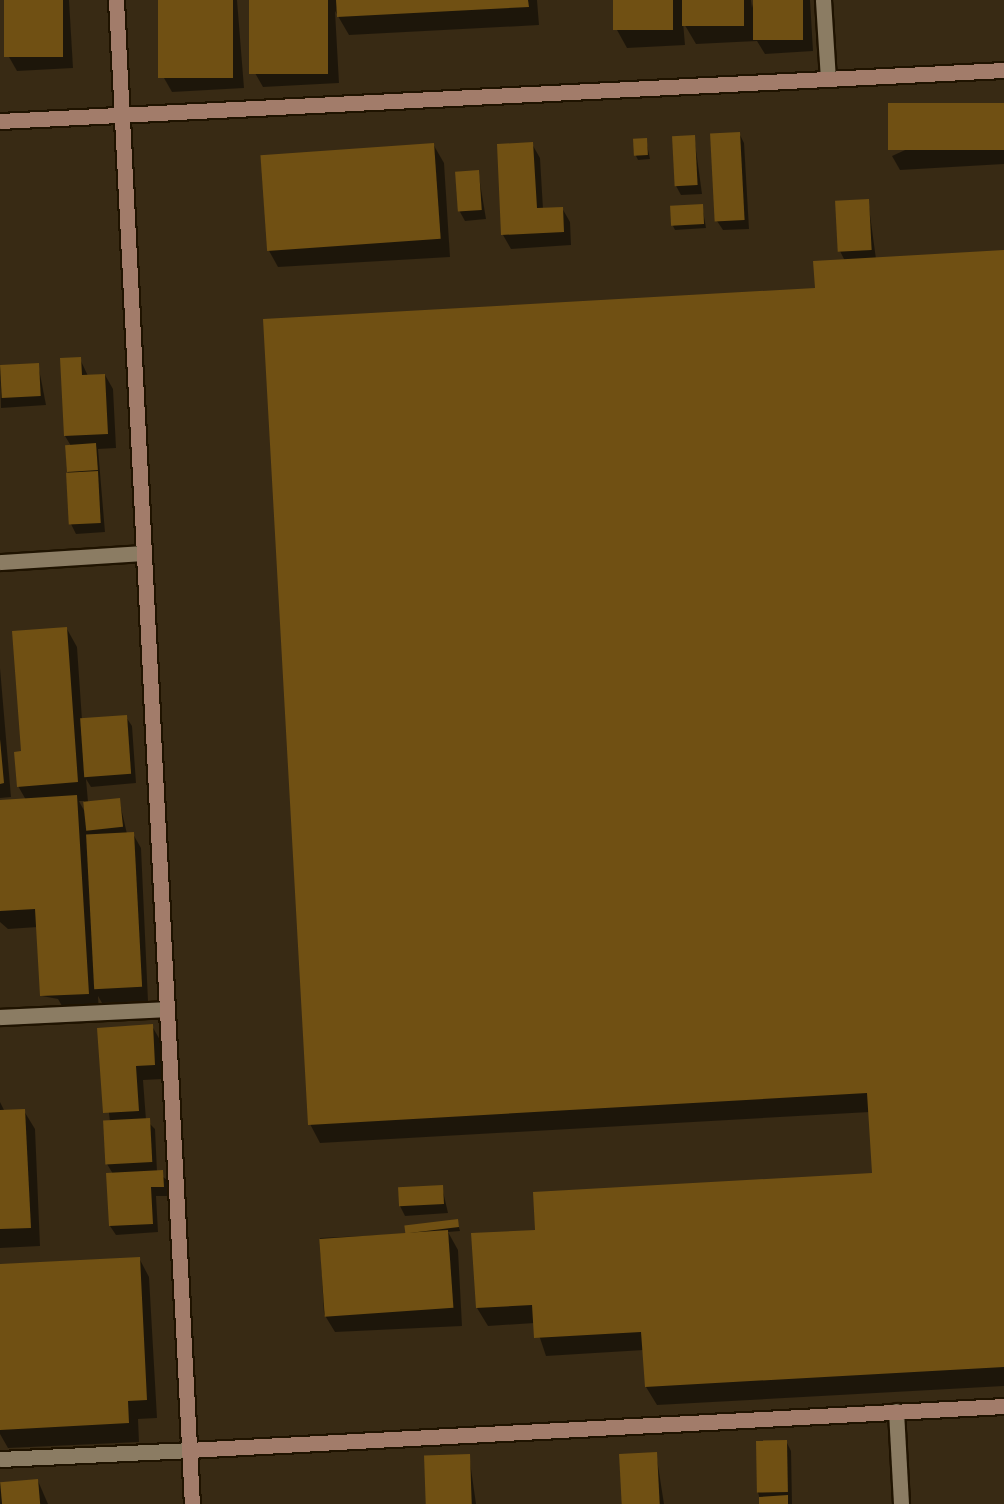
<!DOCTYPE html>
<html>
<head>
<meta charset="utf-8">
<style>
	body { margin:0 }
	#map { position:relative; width:1004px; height:1504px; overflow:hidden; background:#382a14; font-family:Montserrat,sans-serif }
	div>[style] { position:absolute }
	.shadow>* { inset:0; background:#0007 }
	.building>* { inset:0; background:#705013; transform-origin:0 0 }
	.roads { filter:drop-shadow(2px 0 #1f1300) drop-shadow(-2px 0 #1f1300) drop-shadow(0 2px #1f1300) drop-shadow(0 -2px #1f1300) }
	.street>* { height:15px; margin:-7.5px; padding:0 7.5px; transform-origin:7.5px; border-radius:7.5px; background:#8b7c63 }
	.secondary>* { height:15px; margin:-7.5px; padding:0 7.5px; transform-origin:7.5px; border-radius:7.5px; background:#a27c6a }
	span { translate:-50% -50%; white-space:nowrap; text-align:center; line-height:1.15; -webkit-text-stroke:4.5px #1a140b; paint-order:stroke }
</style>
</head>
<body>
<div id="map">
	<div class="shadow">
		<div style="clip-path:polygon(6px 0,69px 0,73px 68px,17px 71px,9px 57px)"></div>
		<div style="clip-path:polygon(159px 0,237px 0,244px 88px,172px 92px,164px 78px)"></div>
		<div style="clip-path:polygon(251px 0,537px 0,539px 25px,349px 35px,335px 11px,339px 83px,263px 87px,255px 73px)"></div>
		<div style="clip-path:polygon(615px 0,751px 0,752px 8px,754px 0,810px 0,813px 51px,765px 54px,757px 41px,696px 44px,683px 22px,685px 45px,627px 48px,617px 30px)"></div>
		<div style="clip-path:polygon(1004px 105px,1004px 164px,900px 170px,892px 156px)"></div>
		<div style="clip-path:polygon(739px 133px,744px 143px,749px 229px,723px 230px,717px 221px,712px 135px)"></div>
		<div style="clip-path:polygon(694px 136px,702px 194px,681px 195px,676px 186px)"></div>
		<div style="clip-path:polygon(646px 140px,650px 159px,638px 160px,636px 156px)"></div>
		<div style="clip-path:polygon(433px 144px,444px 163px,450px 257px,278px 267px,268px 249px)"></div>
		<div style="clip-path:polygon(532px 144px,540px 158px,543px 209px,562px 208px,570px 222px,571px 245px,511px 249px,503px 235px)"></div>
		<div style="clip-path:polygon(478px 171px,486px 219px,465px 221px,460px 212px)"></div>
		<div style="clip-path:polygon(868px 200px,876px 259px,1004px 252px,1004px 1386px,657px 1405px,646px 1387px,644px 1350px,546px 1356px,535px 1323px,488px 1326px,477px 1308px,537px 1231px,873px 1175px,870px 1112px,320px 1143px,310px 1124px,817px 290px,845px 261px,840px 251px)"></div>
		<div style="clip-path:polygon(702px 205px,706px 228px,675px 230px,673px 226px)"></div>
		<div style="clip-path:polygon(80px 359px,88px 376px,105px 375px,113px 389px,116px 448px,98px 449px,105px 532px,76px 534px,71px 524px,66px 446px,71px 446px,65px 436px)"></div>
		<div style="clip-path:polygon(38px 364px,46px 405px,1px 408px,0 367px)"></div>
		<div style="clip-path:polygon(evenodd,67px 629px,77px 647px,82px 720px,126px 717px,132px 726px,136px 783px,91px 787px,86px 779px,88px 802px,119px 799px,127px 834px,133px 834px,141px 848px,148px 1001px,102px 1003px,98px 996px,99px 1012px,66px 1013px,58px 999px,42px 996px,38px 927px,8px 929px,0 922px,0 801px,26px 800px,18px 786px,22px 753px,67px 629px,79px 801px,84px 801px,85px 812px,81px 805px,79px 801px)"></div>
		<div style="clip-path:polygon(0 668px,11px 797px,0 798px)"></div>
		<div style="clip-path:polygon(152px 1026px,160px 1040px,163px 1079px,143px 1080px,146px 1120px,155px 1129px,157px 1172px,168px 1181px,169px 1196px,156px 1196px,158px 1232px,116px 1235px,110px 1226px,113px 1174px,107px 1164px,105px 1122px,110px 1122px,99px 1029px)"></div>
		<div style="clip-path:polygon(0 1102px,5px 1112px,24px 1111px,35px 1129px,40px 1246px,0 1248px)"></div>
		<div style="clip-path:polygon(442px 1187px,448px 1213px,405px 1216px,400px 1206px)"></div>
		<div style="clip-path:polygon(457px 1220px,460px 1231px,448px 1232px,458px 1250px,462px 1326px,335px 1332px,324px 1314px,320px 1238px,407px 1234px)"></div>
		<div style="clip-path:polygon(139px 1258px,149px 1277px,157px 1418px,138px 1419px,139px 1442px,8px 1448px,0 1434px,0 1265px)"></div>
		<div style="clip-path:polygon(786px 1441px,791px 1451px,792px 1504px,761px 1504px,758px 1492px)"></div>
		<div style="clip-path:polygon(656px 1453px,664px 1504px,624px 1504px)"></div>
		<div style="clip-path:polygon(469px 1455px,476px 1504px,428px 1504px)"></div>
		<div style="clip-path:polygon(38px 1481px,48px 1504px,0 1504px,0 1483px)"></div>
	</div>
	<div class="building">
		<div style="left:4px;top:0;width:59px;height:57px"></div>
		<div style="left:158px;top:0;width:75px;height:78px"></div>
		<div style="left:249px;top:0;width:79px;height:74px"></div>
		<div style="clip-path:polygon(336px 0,528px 0,529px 7px,337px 17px)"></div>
		<div style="left:613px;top:0;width:60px;height:30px"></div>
		<div style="left:682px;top:0;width:62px;height:26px"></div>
		<div style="left:753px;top:0;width:50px;height:40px"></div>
		<div style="left:1004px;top:103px;width:47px;height:116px;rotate:90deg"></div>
		<div style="left:740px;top:132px;width:88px;height:30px;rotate:87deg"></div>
		<div style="left:695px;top:135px;width:50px;height:23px;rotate:87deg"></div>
		<div style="left:647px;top:138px;width:17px;height:14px;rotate:87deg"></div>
		<div style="clip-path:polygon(533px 142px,537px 208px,563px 207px,564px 232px,501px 235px,497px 144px)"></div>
		<div style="left:434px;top:143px;width:96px;height:174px;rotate:86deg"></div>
		<div style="left:479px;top:170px;width:40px;height:24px;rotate:86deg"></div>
		<div style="left:869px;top:199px;width:51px;height:34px;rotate:87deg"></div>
		<div style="left:703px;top:204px;width:20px;height:33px;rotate:87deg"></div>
		<div style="clip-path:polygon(1004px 250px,1004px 1367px,645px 1387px,641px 1332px,534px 1338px,532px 1305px,476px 1308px,471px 1233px,535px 1230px,533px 1192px,872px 1173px,867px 1093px,308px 1125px,263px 319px,815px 288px,813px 261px)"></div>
		<div style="clip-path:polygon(81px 357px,82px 375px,105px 374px,108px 434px,64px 436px,60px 358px)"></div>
		<div style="left:39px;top:363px;width:33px;height:39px;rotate:87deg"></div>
		<div style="left:96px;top:443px;width:27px;height:31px;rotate:86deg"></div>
		<div style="left:98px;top:471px;width:52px;height:32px;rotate:87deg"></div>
		<div style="clip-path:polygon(67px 627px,78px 782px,17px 787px,14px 752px,21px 751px,12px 631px)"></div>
		<div style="left:127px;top:715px;width:59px;height:47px;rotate:86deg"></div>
		<div style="clip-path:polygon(0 739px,4px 783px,0 784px)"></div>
		<div style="clip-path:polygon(77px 795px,89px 994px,40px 996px,35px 909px,0 911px,0 800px)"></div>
		<div style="left:120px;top:798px;width:29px;height:37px;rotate:84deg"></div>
		<div style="left:134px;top:832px;width:155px;height:48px;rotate:87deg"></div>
		<div style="clip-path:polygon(153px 1024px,155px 1065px,136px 1066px,139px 1111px,103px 1113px,97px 1028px)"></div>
		<div style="clip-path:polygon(25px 1109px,31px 1228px,0 1229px,0 1110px)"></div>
		<div style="left:150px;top:1118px;width:44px;height:47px;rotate:87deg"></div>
		<div style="clip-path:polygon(163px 1170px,164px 1187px,151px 1187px,153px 1224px,109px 1226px,106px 1173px)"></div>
		<div style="left:443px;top:1185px;width:19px;height:45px;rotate:87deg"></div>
		<div style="left:458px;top:1219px;width:8px;height:54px;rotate:83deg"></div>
		<div style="left:448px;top:1230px;width:78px;height:129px;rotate:86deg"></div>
		<div style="clip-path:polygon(140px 1257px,147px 1400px,128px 1401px,129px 1423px,0 1430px,0 1264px)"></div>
		<div style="left:787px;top:1440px;width:52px;height:31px;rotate:89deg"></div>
		<div style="left:657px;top:1452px;width:52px;height:38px;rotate:87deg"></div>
		<div style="left:470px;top:1454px;width:50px;height:46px;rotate:88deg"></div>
		<div style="left:38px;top:1479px;width:25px;height:38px;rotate:85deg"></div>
		<div style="clip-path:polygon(788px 1495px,788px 1504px,759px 1504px,759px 1497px)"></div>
	</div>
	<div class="roads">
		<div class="street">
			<div style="left:823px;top:0;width:79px;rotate:86.4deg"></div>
			<div style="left:0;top:562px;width:144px;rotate:-3.6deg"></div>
			<div style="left:0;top:1017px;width:167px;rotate:-2.7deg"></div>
			<div style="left:896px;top:1411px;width:93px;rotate:86.9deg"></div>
			<div style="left:0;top:1459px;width:189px;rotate:-2.7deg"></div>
		</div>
		<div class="secondary">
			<div style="left:116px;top:0;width:1506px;rotate:87.11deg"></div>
			<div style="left:0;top:121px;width:1005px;rotate:-2.91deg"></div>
			<div style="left:189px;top:1450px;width:816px;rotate:-3.09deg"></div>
		</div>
	</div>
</div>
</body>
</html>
